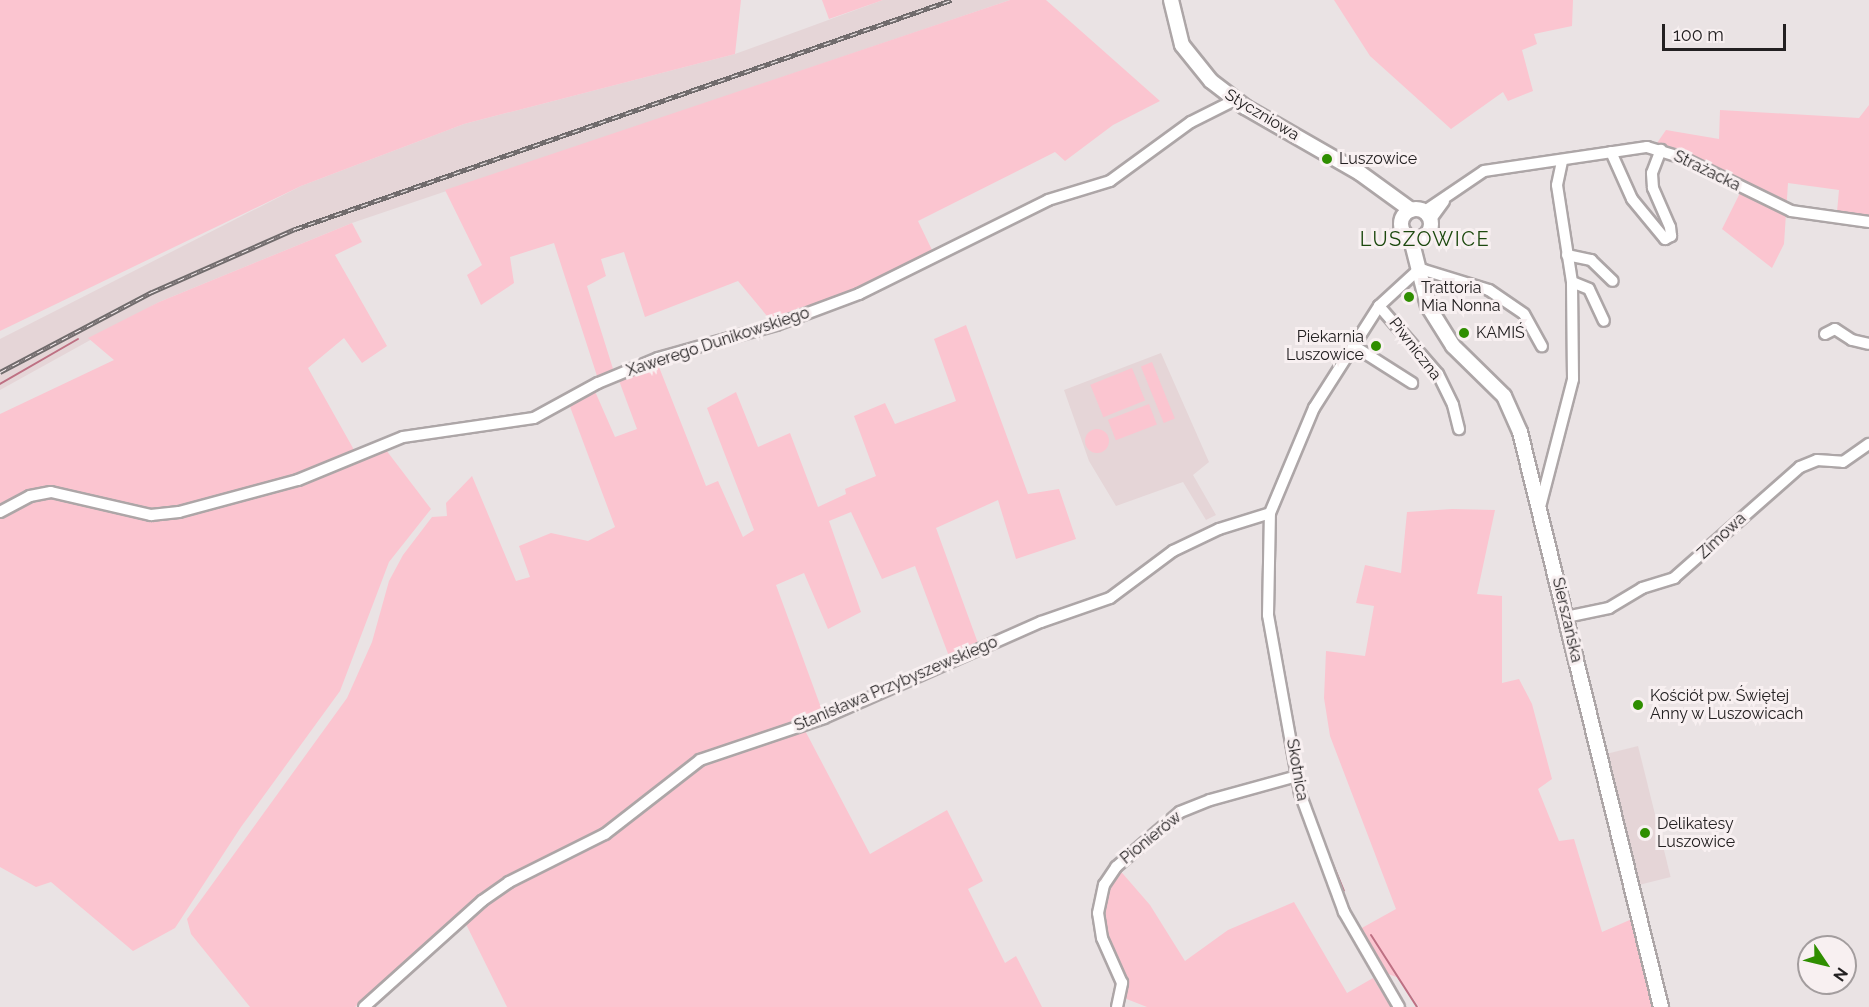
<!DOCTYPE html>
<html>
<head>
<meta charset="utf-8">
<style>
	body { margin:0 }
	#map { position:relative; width:1869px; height:1007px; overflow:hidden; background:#eae3e4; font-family:Raleway,sans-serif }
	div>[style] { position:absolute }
	.built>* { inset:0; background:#e5d5d7; transform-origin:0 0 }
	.green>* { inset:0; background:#fbc5d0; transform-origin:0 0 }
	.round { border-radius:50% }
	.stream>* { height:2px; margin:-1px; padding:0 1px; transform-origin:1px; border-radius:1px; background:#be7083 }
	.roads { filter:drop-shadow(2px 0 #ada6a7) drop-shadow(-2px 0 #ada6a7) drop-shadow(0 2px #ada6a7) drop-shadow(0 -2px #ada6a7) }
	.street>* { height:10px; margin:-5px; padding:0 5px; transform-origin:5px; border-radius:5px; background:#fff }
	.secondary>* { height:14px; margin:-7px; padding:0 7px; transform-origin:7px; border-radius:7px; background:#fff }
	.secondary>.ring { margin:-7px; padding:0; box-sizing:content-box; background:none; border:14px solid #fff; border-radius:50% }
	.rail>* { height:4.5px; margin-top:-2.25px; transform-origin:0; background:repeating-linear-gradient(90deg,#f8f0f1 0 7px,#706b6c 0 14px); box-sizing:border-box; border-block:2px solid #706b6c }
	.dots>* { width:16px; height:16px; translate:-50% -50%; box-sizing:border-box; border:3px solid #f8f0f1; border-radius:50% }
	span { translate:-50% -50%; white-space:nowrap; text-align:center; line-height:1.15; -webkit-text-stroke:6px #f8f0f1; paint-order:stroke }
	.street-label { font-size:16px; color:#232021 }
	.poi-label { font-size:16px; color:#232021 }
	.left { translate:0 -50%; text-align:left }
	.right { translate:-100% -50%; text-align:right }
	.quarter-label { font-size:20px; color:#1d490f; letter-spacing:1.5px }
	.north { position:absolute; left:1797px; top:935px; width:60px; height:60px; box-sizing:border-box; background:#f8f0f1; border:2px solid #a39d9e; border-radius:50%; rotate:125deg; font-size:16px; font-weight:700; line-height:24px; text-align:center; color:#232021 }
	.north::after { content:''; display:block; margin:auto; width:21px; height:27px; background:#2f8e00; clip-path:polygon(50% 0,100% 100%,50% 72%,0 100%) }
	.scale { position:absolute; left:1662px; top:24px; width:124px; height:27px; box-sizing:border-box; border:3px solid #232021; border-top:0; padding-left:8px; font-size:18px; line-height:21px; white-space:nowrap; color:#232021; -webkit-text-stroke:4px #f8f0f1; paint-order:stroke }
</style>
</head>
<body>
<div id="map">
	<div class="built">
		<div style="clip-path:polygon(883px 0,1010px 0,352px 223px,159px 302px,0 390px,0 339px,301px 186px,464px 124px,735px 54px)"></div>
		<div style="clip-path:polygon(1161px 353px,1209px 462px,1193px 475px,1216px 515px,1206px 520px,1183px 482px,1116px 506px,1089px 461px,1064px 390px)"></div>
		<div style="left:1638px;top:746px;width:135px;height:35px;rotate:76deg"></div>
	</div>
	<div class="green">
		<div style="clip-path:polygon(0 0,741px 0,735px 54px,464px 124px,301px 186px,0 331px)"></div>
		<div style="clip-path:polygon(822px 0,883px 0,829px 19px)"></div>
		<div style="clip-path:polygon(1010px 0,1046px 0,1160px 101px,1113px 125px,1065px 161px,1055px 152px,918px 221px,933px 252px,860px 289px,772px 322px,738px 281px,645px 317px,624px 252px,601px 259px,606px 276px,587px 286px,614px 372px,598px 379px,554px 243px,510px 257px,514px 283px,481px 305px,467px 275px,482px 265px,445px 190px)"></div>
		<div style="clip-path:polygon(1334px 0,1573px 0,1572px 26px,1534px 34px,1537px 44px,1522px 50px,1533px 91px,1508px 101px,1503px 92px,1451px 129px,1370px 56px)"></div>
		<div style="clip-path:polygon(1869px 105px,1869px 217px,1837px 212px,1839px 190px,1788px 183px,1784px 244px,1772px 268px,1722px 229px,1745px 183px,1675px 148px,1657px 143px,1666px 130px,1719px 139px,1720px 110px,1859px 118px)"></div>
		<div style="clip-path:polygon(352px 223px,362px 242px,335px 255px,387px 346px,362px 363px,344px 338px,308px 368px,358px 457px,383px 446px,431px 509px,389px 562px,340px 691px,241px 827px,175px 928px,133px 951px,51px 882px,36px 887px,0 867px,0 414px,114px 360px,88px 338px,159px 302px)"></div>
		<div style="clip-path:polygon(966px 325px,1028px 494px,1059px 489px,1076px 539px,1016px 559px,998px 500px,936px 528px,979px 646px,950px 659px,915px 566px,882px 579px,851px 512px,829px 521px,861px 612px,828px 629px,804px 573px,776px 585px,823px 713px,800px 721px,870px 854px,947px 810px,983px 881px,968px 889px,1005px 963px,1016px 956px,1042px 1007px,507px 1007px,460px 912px,355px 1007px,250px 1007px,191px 934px,187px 919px,347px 698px,372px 642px,389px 581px,403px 555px,432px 517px,447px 516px,446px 503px,472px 476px,516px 581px,530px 577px,519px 546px,551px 533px,588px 541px,615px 527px,569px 404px,594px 389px,615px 437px,637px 429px,618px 378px,657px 362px,706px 486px,718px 481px,743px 537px,754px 530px,707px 408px,736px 392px,758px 447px,790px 433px,818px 507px,846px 494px,845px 489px,876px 476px,854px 416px,885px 403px,895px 424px,956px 401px,934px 339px)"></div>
		<div style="left:1152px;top:362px;width:61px;height:12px;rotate:68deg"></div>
		<div style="left:1132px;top:368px;width:35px;height:45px;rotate:68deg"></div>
		<div style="left:1149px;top:404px;width:22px;height:44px;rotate:69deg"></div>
		<div class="round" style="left:1085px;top:429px;width:24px;height:24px"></div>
		<div style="clip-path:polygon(1452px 509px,1495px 510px,1477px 594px,1502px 596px,1502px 683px,1519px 679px,1532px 704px,1552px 779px,1538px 789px,1559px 841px,1574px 839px,1602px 932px,1632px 919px,1655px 1007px,1419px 1007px,1399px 978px,1383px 972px,1360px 929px,1396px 909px,1330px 736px,1324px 698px,1326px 651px,1365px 656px,1374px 606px,1356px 603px,1365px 565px,1401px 573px,1407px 512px)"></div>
		<div style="clip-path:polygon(1117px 867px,1150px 905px,1185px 961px,1228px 930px,1294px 902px,1347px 993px,1373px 978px,1391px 1007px,1147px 1007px,1124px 998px,1103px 935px,1102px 902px)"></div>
	</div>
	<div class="stream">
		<div style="left:0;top:384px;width:90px;rotate:-30deg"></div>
		<div style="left:1322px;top:838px;width:57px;rotate:67.5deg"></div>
		<div style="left:1371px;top:935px;width:85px;rotate:57.4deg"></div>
	</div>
	<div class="roads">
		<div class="street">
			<div style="left:1611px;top:152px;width:51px;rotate:65.9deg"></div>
			<div style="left:1632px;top:199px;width:52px;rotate:50.5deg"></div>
			<div style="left:1665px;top:239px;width:7px;rotate:-27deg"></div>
			<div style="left:1671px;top:236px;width:9px;rotate:-96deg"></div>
			<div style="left:1670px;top:227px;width:43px;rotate:-113.6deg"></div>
			<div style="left:1653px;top:188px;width:15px;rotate:-94deg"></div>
			<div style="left:1652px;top:173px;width:25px;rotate:-69deg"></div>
			<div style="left:1425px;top:211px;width:71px;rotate:-34.1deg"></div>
			<div style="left:1484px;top:171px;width:165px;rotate:-8.4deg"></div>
			<div style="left:1647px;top:147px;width:38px;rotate:17deg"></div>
			<div style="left:1683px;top:158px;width:120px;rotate:26.1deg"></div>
			<div style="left:1791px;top:211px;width:79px;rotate:8deg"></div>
			<div style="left:1431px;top:219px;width:22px;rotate:-54deg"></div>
			<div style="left:1567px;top:255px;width:25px;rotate:12deg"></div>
			<div style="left:1591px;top:260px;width:30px;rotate:44deg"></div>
			<div style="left:1572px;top:282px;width:18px;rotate:22deg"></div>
			<div style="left:1589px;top:289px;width:35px;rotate:65deg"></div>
			<div style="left:1379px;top:306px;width:90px;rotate:49.1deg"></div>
			<div style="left:1438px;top:374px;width:34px;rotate:64deg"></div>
			<div style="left:1453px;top:405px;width:25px;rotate:76deg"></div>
			<div style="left:1825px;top:334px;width:11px;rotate:-27deg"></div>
			<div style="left:1835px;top:329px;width:20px;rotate:33deg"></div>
			<div style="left:1852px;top:340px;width:17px;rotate:13deg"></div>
			<div style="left:1354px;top:346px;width:69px;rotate:32.5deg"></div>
			<div style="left:1540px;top:507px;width:132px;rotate:-75.5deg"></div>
			<div style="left:1573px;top:379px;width:97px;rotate:-90.6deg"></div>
			<div style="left:1572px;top:282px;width:98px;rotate:-98.8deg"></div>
			<div style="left:1557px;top:185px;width:25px;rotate:-78deg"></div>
			<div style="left:0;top:512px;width:34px;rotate:-28deg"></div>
			<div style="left:30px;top:496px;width:21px;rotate:-11deg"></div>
			<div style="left:51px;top:492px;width:103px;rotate:13deg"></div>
			<div style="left:151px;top:515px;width:28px;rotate:-6deg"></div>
			<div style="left:179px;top:512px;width:123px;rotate:-15.1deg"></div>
			<div style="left:298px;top:480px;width:113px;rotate:-22.3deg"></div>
			<div style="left:403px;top:437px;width:132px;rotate:-8.3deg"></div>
			<div style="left:534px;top:418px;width:73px;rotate:-28.7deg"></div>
			<div style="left:598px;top:383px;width:65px;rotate:-22.6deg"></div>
			<div style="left:658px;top:358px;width:123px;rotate:-15.6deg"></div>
			<div style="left:776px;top:325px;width:89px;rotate:-20.5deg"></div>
			<div style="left:859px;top:294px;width:211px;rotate:-26.4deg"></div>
			<div style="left:1048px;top:200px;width:65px;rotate:-17deg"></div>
			<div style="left:1110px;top:181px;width:100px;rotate:-36.1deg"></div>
			<div style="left:1191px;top:122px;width:49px;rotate:-26.6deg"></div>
			<div style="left:1566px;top:617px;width:44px;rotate:-11.8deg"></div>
			<div style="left:1609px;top:608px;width:39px;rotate:-31deg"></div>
			<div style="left:1642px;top:588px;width:34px;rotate:-17deg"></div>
			<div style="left:1674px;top:578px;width:168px;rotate:-41.4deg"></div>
			<div style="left:1800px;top:467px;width:18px;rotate:-22deg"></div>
			<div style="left:1817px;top:460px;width:26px;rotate:4deg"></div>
			<div style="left:1843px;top:462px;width:32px;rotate:-35deg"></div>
			<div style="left:364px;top:1007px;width:159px;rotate:-41.9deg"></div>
			<div style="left:482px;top:901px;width:33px;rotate:-35deg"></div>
			<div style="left:509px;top:882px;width:107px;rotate:-26.6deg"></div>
			<div style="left:605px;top:834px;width:120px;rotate:-37.9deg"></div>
			<div style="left:700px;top:760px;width:131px;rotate:-18.7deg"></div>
			<div style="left:824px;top:718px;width:237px;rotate:-23.9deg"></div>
			<div style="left:1041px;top:622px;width:73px;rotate:-19.2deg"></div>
			<div style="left:1110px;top:598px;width:79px;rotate:-36.7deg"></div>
			<div style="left:1173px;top:551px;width:51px;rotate:-25.6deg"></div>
			<div style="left:1219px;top:529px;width:53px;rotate:-17.4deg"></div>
			<div style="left:1117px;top:1007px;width:25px;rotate:-78deg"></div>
			<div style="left:1122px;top:983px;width:49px;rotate:-114deg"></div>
			<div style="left:1102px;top:938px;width:25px;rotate:-99deg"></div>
			<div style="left:1098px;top:913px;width:29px;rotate:-78deg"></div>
			<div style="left:1104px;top:885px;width:22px;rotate:-56deg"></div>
			<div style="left:1116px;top:867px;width:84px;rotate:-40.7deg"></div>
			<div style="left:1180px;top:812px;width:32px;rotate:-22deg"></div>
			<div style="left:1210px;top:800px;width:90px;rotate:-15.4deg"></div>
			<div style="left:1399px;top:1007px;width:110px;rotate:-120.1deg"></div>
			<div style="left:1344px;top:912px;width:127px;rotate:-110.3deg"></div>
			<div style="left:1300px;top:793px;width:181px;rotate:-100.2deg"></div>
			<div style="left:1268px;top:615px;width:102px;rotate:-88.9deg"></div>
			<div style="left:1270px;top:513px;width:114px;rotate:-67.3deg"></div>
			<div style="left:1314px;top:408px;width:121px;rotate:-57.5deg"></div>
			<div style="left:1379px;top:306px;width:50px;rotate:-42.6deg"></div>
			<div style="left:1416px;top:272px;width:8px;rotate:-14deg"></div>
			<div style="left:1424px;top:270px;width:68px;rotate:17.1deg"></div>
			<div style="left:1489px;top:290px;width:42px;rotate:34.4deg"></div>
			<div style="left:1524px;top:314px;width:37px;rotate:61deg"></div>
		</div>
		<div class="secondary">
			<div style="left:1171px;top:0;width:46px;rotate:76.3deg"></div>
			<div style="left:1182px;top:45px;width:46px;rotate:51.1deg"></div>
			<div style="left:1211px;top:81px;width:43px;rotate:37.4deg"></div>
			<div style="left:1245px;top:107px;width:133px;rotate:29.9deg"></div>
			<div style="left:1360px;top:173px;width:63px;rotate:36deg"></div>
			<div class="ring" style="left:1401px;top:209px;width:16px;height:16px"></div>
			<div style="left:1411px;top:239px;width:69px;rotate:75.8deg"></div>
			<div style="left:1428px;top:306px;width:47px;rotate:58deg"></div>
			<div style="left:1453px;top:346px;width:71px;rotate:44.4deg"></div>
			<div style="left:1504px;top:396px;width:39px;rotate:66deg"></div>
			<div style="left:1520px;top:432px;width:592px;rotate:76.22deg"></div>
		</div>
	</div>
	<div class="rail">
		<div style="left:0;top:372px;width:172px;rotate:-27.8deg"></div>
		<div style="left:152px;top:292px;width:156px;rotate:-23.8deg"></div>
		<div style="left:295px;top:229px;width:695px;rotate:-19.24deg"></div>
	</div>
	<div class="dots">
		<div style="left:1327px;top:159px;background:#2f8e00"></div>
		<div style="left:1409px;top:297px;background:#2f8e00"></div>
		<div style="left:1464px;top:333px;background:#2f8e00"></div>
		<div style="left:1376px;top:346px;background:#2f8e00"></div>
		<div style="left:1638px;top:705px;background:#2f8e00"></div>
		<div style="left:1645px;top:833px;background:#2f8e00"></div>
	</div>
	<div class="street-label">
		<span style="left:1262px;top:115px;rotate:31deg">Styczniowa</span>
		<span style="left:1707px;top:171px;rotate:26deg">Strażacka</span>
		<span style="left:718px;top:342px;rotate:-18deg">Xawerego Dunikowskiego</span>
		<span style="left:1415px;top:349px;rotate:52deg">Piwniczna</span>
		<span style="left:1722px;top:536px;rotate:-43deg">Zimowa</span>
		<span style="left:1567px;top:620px;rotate:77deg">Sierszańska</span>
		<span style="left:896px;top:684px;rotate:-23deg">Stanisława Przybyszewskiego</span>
		<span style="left:1297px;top:770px;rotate:80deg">Skotnica</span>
		<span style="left:1151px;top:838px;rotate:-39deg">Pionierów</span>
	</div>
	<div class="poi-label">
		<span class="left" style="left:1339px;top:159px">Luszowice</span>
		<span class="left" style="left:1421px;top:297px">Trattoria<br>Mia Nonna</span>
		<span class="left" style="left:1476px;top:333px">KAMIŚ</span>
		<span class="right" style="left:1364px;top:346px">Piekarnia<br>Luszowice</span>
		<span class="left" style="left:1650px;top:705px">Kościół pw. Świętej<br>Anny w Luszowicach</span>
		<span class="left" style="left:1657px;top:833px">Delikatesy<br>Luszowice</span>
	</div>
	<div class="quarter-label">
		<span style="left:1425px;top:239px">LUSZOWICE</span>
	</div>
	<div class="north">N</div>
	<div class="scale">100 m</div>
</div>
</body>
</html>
